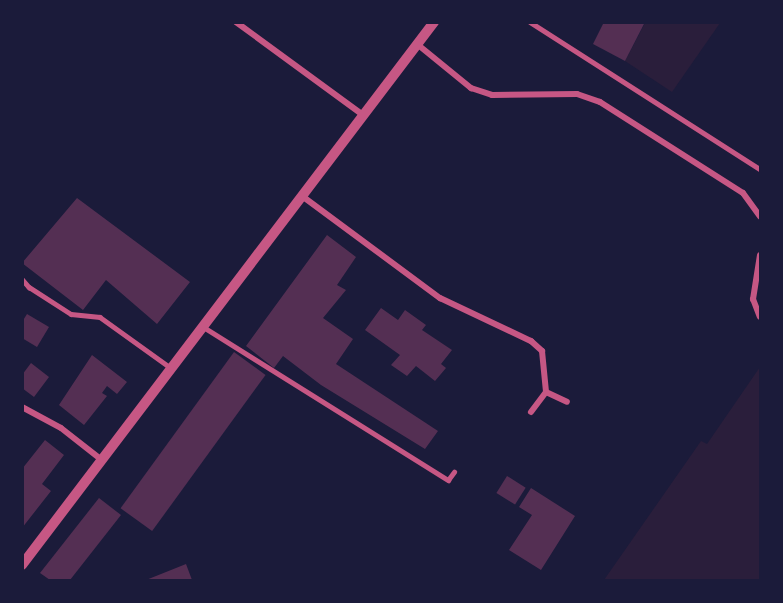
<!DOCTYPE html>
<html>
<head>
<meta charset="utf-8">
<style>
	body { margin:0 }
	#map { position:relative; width:783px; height:603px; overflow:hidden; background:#1b1b3a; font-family:"Noto Sans",sans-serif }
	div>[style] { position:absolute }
	.green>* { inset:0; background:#2a1e3b }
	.building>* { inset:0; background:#542f53; transform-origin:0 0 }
	.service>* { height:4.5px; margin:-2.25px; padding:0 2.25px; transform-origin:2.25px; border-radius:2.25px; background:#c65784 }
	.minor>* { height:6px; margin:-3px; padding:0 3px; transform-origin:3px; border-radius:3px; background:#c65784 }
	.tertiary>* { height:10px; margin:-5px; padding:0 5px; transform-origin:5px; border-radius:5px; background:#c65784 }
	span { translate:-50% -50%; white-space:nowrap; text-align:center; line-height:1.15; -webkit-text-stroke:5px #1b1b3a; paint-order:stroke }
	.frame { position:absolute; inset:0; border:24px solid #1b1b3a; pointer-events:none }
</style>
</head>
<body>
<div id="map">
	<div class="green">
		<div style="clip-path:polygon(645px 23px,720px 23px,672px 92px,625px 61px)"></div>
		<div style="clip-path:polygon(760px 367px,760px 580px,604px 580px,701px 441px,707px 444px)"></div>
	</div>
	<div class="building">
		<div style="clip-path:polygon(604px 22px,645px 22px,625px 61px,593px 44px)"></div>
		<div style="clip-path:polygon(77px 198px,190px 282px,157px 324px,106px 280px,83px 310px,22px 263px)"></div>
		<div style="clip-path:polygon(327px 235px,356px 257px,337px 285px,346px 290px,323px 318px,353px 339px,336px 364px,438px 431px,425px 449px,321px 385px,283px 356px,274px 368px,246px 346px)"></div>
		<div style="clip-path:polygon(381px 308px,398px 320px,405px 310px,426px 325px,422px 330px,452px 350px,441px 364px,446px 368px,435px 381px,416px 366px,407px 376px,391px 365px,400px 355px,365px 330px)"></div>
		<div style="clip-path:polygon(27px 314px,49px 327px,37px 347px,22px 338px,22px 322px)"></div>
		<div style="left:234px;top:352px;width:39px;height:193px;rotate:36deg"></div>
		<div style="clip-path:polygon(92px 355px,127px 382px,117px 394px,107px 386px,102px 393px,107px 396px,84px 425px,59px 405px)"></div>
		<div style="clip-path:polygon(31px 363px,49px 377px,34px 397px,22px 388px,22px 375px)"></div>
		<div style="clip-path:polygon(45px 440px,64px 455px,42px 484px,51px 491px,22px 528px,22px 469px)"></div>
		<div style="left:507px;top:476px;width:22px;height:20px;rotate:32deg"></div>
		<div style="clip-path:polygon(531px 488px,575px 516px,541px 570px,509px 550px,532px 515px,519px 507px)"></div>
		<div style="clip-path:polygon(99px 498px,121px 515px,70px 580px,50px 580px,40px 573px)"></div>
		<div style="clip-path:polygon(186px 564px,192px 580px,146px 580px)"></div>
	</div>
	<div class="service">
		<div style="left:530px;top:22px;width:273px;rotate:32.6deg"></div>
		<div style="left:22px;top:279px;width:11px;rotate:49deg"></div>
		<div style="left:29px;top:287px;width:50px;rotate:32.7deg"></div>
		<div style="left:71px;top:314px;width:29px;rotate:6deg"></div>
		<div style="left:100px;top:317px;width:87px;rotate:35.7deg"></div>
		<div style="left:205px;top:328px;width:287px;rotate:32deg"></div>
		<div style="left:448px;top:480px;width:10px;rotate:-53deg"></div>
	</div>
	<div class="minor">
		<div style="left:236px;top:22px;width:157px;rotate:36.2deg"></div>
		<div style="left:417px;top:44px;width:70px;rotate:39.2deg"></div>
		<div style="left:471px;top:88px;width:22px;rotate:18deg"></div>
		<div style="left:492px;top:95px;width:85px;rotate:-0.7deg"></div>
		<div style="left:577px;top:94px;width:24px;rotate:19deg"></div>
		<div style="left:600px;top:102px;width:169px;rotate:32.5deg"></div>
		<div style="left:743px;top:193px;width:29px;rotate:54deg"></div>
		<div style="left:302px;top:196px;width:172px;rotate:36.5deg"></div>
		<div style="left:440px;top:298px;width:101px;rotate:25.3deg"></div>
		<div style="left:531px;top:341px;width:15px;rotate:42deg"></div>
		<div style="left:542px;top:351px;width:41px;rotate:84.4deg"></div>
		<div style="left:546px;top:392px;width:25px;rotate:127deg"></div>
		<div style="left:760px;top:255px;width:45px;rotate:99deg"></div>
		<div style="left:753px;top:299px;width:19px;rotate:69deg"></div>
		<div style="left:546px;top:392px;width:23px;rotate:25deg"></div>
		<div style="left:22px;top:407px;width:44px;rotate:28.3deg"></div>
		<div style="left:61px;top:428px;width:52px;rotate:38deg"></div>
	</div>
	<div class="tertiary">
		<div style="left:22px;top:565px;width:682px;rotate:-52.81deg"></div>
	</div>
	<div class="frame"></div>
</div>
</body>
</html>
